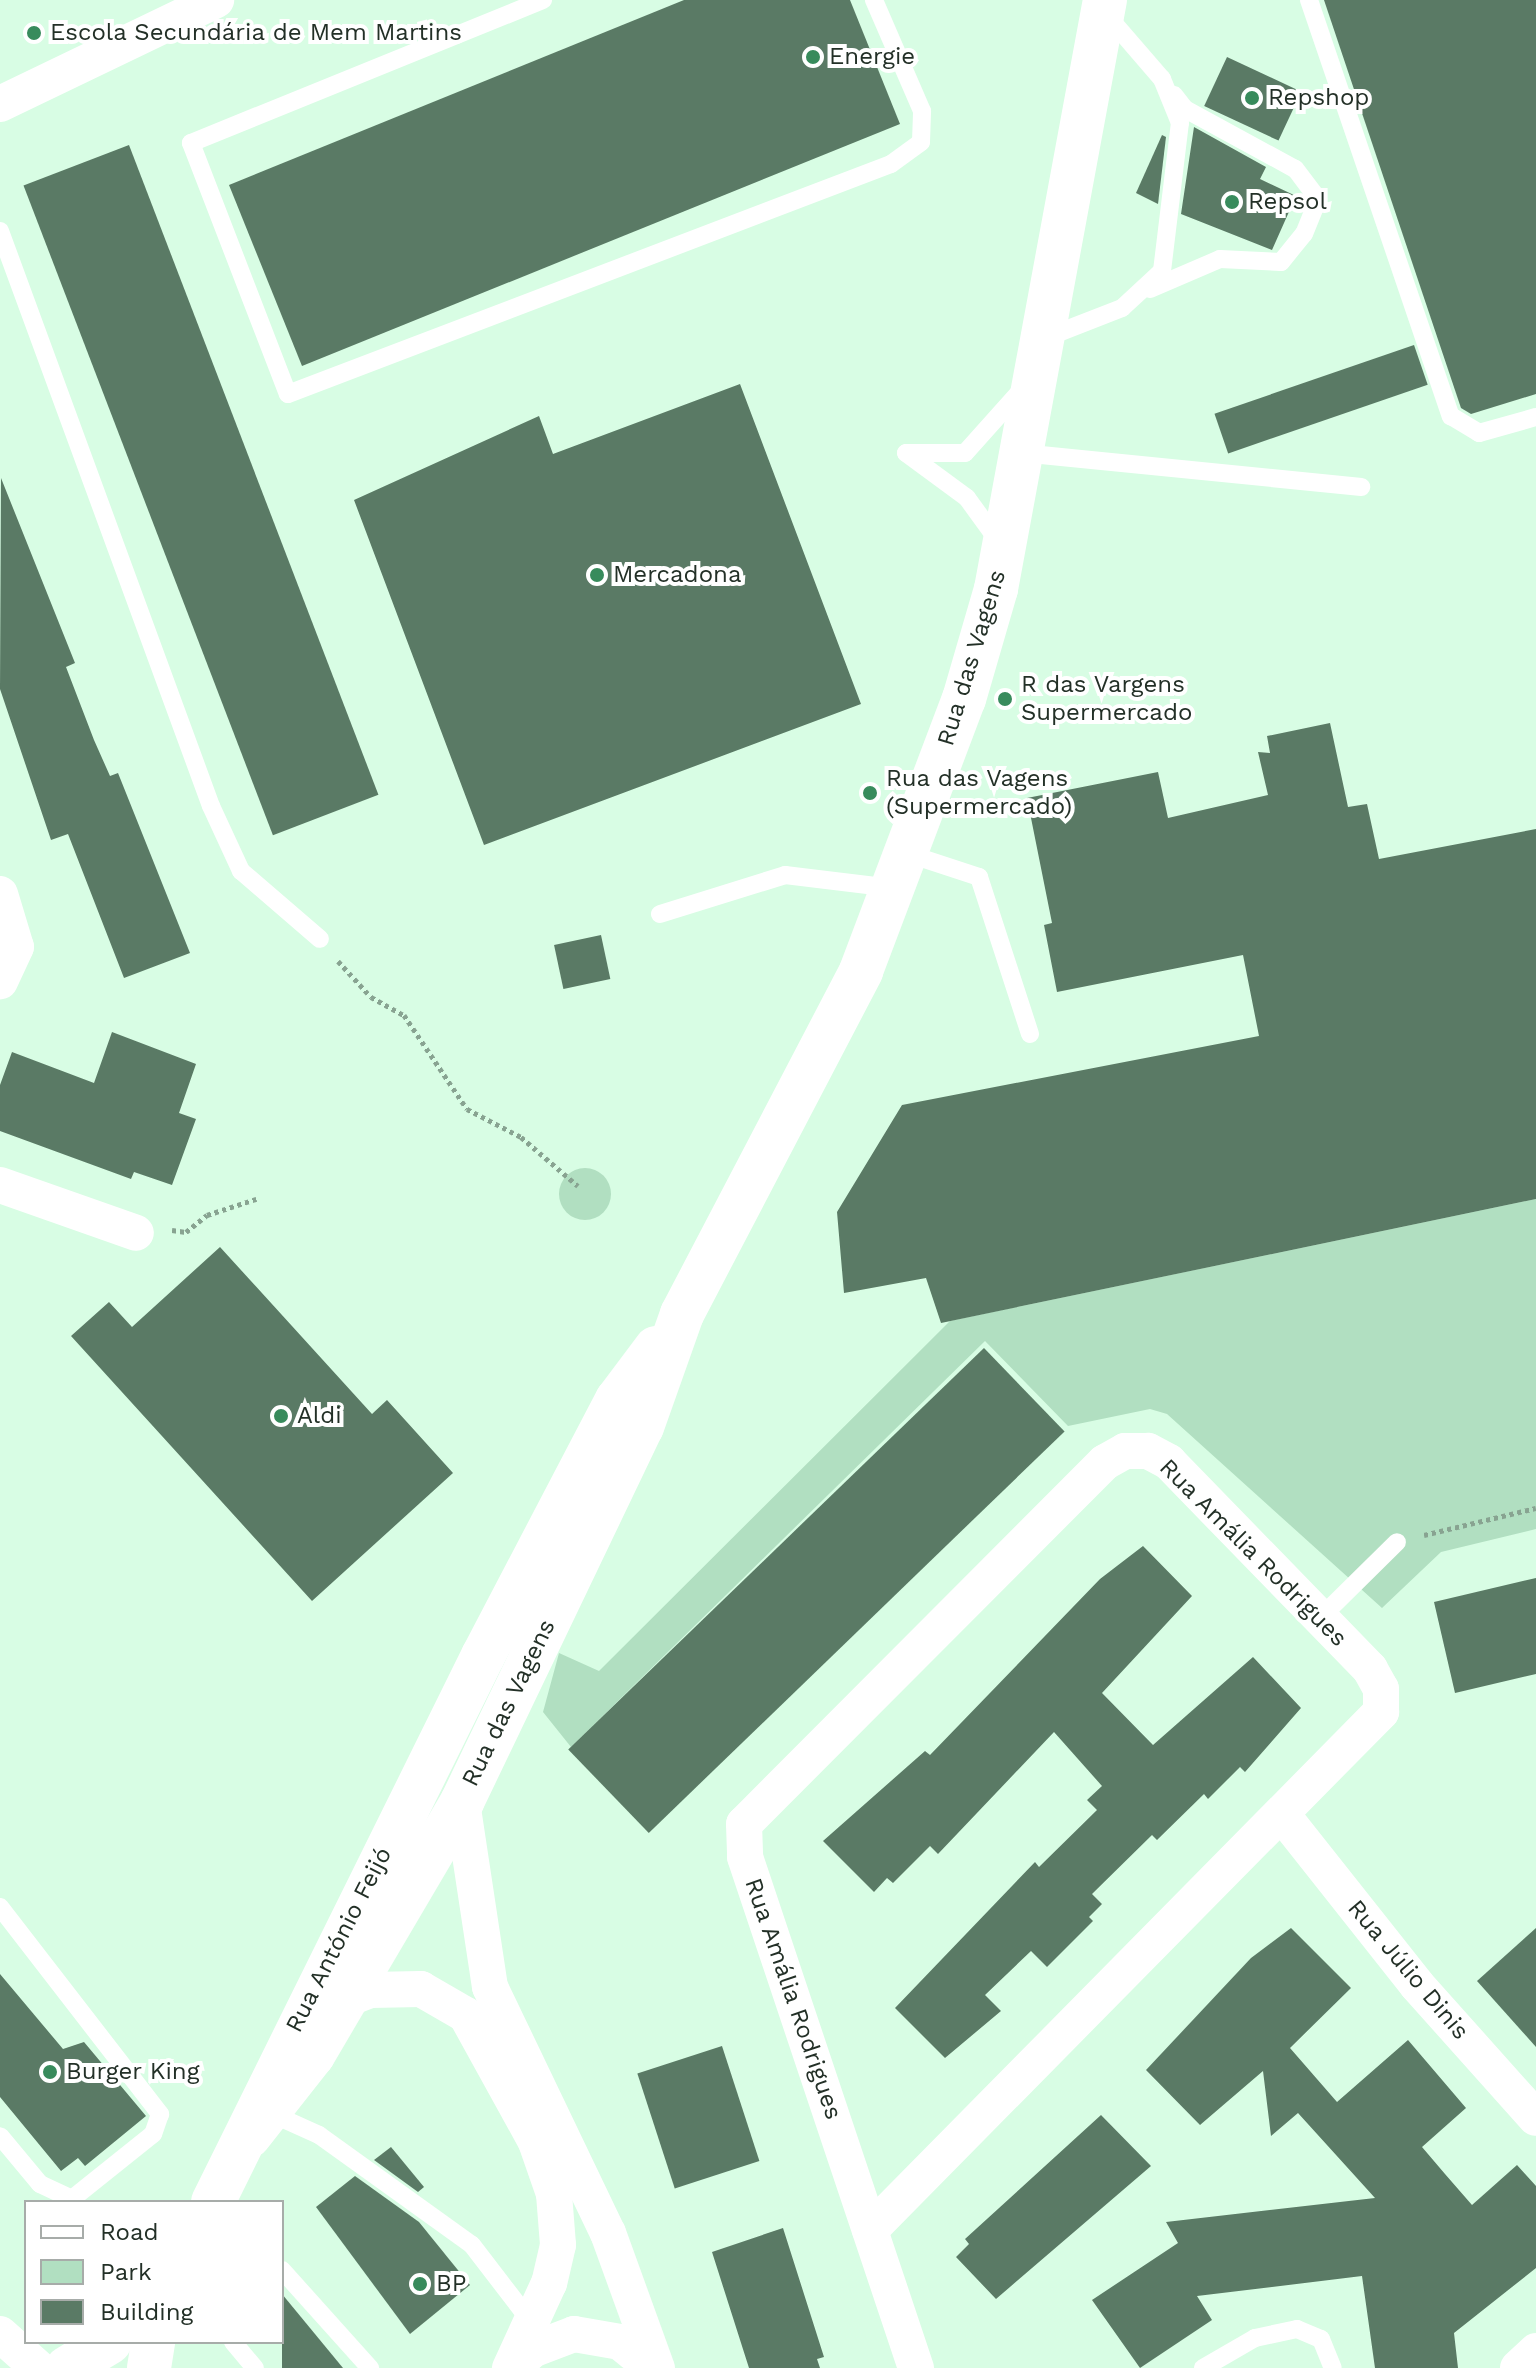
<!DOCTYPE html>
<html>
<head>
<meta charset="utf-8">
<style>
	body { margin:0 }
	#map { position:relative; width:1536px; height:2368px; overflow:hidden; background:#d8fde4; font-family:"Work Sans",sans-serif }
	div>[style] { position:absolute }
	.green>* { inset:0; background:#b1dfc1 }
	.round { border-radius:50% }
	.building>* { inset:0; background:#5a7a65; transform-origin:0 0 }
	.path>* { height:5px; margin-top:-2.5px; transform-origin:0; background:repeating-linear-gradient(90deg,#88a391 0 4px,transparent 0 8px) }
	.service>* { height:18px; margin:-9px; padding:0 9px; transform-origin:9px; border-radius:9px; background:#fff }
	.minor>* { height:36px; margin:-18px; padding:0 18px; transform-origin:18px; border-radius:18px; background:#fff }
	.tertiary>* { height:44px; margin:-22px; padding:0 22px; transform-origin:22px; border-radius:22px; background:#fff }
	.dots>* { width:22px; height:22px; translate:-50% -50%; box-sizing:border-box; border:4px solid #fff; border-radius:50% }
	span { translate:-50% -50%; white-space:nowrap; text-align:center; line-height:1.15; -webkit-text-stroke:8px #fff; paint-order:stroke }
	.poi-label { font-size:24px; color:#233027 }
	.left { translate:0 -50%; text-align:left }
	.street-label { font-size:24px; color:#233027 }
	.legend { position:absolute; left:24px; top:2200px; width:260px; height:144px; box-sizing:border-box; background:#fff; border:2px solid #a7aca9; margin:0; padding:10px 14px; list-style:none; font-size:24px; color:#233027 }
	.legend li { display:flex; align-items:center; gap:16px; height:40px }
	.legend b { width:40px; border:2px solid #a7aca9 }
</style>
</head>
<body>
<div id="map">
	<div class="green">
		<div class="round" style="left:559px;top:1168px;width:52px;height:52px"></div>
		<div style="clip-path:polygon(1536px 1199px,1536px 1529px,1441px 1552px,1382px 1608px,1167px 1414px,1150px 1409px,1068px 1426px,985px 1341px,571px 1747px,543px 1712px,559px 1653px,599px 1671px,950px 1321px)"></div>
	</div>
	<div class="building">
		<div style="clip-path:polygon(684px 0,850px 0,900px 124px,302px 366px,229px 185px)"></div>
		<div style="clip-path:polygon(1324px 0,1536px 0,1536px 394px,1471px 414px,1461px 408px)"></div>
		<div style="left:1227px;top:57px;width:82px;height:54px;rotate:25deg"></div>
		<div style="clip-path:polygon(1194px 127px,1266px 167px,1260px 179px,1296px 196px,1272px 250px,1181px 214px)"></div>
		<div style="clip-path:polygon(1162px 135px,1166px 137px,1158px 204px,1136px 193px)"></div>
		<div style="left:129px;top:145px;width:696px;height:113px;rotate:69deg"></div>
		<div style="left:1414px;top:345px;width:42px;height:211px;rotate:71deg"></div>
		<div style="clip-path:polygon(740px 384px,861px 704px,484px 845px,354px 500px,539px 416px,553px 454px)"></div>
		<div style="clip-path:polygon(1px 478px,75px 663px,66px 667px,94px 740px,110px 776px,118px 773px,190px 953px,124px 978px,68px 834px,51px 840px,0 689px)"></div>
		<div style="clip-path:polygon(1330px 723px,1348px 807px,1367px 804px,1379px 859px,1536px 829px,1536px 1199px,941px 1323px,926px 1278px,844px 1293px,837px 1212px,902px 1105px,1259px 1036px,1243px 955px,1057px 992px,1044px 925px,1052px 923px,1027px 798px,1158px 772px,1168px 818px,1268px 795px,1258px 752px,1270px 753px,1267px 736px)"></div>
		<div style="left:601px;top:935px;width:45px;height:48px;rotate:78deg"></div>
		<div style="clip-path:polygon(112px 1032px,196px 1064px,179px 1113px,196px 1119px,172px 1185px,134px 1172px,131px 1179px,0 1131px,0 1085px,12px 1052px,94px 1083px)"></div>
		<div style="clip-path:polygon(220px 1247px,372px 1414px,387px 1400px,453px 1473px,312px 1601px,71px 1336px,109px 1302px,132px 1327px)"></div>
		<div style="left:984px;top:1348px;width:116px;height:578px;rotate:46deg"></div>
		<div style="clip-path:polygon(1143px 1546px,1192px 1596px,1102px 1693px,1153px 1745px,1253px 1657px,1301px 1708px,1245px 1772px,1240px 1767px,1208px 1799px,1204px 1794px,1157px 1840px,1152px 1835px,1092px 1894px,1102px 1904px,1089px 1917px,1093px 1921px,1047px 1967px,1031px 1951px,985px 1995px,1001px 2011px,945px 2058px,895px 2008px,1035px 1862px,1039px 1867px,1097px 1810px,1087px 1800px,1102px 1786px,1054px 1732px,938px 1854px,930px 1846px,893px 1883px,887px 1878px,874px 1892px,823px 1841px,925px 1751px,930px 1755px,1100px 1579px)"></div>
		<div style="clip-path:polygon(1536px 1578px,1536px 1674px,1455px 1693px,1434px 1602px)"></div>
		<div style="clip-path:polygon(1291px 1928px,1351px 1988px,1290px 2048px,1337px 2102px,1408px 2040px,1466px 2108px,1422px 2147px,1445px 2174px,1472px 2205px,1517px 2165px,1536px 2186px,1536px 2268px,1454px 2333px,1458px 2368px,1375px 2368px,1362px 2276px,1197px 2296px,1212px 2320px,1140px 2368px,1092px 2300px,1178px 2243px,1166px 2222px,1375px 2198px,1298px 2113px,1271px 2136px,1263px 2071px,1200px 2125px,1146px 2070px,1251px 1958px)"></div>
		<div style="clip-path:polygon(1536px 1928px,1536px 2047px,1477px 1981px)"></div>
		<div style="clip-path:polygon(0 1974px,63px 2049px,84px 2042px,146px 2116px,85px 2166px,78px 2158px,61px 2171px,0 2097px)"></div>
		<div style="left:722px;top:2046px;width:121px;height:89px;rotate:72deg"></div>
		<div style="clip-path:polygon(1101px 2115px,1151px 2166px,996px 2299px,956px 2257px,969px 2244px,965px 2239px)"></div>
		<div style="clip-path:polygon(391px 2147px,424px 2187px,418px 2192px,374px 2160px)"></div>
		<div style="clip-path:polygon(355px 2176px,419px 2222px,470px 2285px,410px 2334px,316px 2207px)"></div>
		<div style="clip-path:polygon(783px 2228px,824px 2357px,817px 2359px,820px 2368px,749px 2368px,712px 2252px)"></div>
		<div style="clip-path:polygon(282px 2294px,343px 2368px,282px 2368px)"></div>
	</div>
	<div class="path">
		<div style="left:338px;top:961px;width:49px;rotate:47.5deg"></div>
		<div style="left:371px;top:997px;width:38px;rotate:29deg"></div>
		<div style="left:404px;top:1015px;width:113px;rotate:56.2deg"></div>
		<div style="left:467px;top:1109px;width:61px;rotate:27.4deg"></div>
		<div style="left:521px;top:1137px;width:75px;rotate:40.7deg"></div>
		<div style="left:172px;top:1230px;width:14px;rotate:8deg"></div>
		<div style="left:186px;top:1232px;width:27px;rotate:-39deg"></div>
		<div style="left:207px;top:1215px;width:52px;rotate:-18.1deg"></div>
		<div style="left:1424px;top:1535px;width:115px;rotate:-13.6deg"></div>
	</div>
	<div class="service">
		<div style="left:543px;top:0;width:380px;rotate:157.9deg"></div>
		<div style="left:191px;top:143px;width:269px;rotate:68.9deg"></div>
		<div style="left:288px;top:394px;width:645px;rotate:-20.88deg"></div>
		<div style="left:891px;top:164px;width:37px;rotate:-36deg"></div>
		<div style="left:921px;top:142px;width:31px;rotate:-88deg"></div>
		<div style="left:922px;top:111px;width:121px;rotate:-113.4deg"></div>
		<div style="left:1309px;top:0;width:440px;rotate:71.2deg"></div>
		<div style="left:1451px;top:416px;width:33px;rotate:31deg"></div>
		<div style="left:1479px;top:433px;width:59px;rotate:-15.7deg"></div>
		<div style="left:0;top:231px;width:612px;rotate:69.85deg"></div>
		<div style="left:211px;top:806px;width:72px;rotate:65.2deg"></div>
		<div style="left:241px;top:871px;width:104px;rotate:40.7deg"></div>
		<div style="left:1150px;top:289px;width:76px;rotate:-23.2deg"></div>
		<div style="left:1220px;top:259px;width:61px;rotate:2.8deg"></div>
		<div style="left:1281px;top:262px;width:36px;rotate:-51deg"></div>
		<div style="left:1304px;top:234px;width:38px;rotate:-68deg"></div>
		<div style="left:1318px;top:199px;width:38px;rotate:-127deg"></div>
		<div style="left:1295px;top:169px;width:125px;rotate:-151.4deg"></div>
		<div style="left:1185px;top:109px;width:18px;rotate:-128deg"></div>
		<div style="left:1045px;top:338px;width:83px;rotate:-21.3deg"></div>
		<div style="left:1122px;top:308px;width:54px;rotate:-42.8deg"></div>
		<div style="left:1162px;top:271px;width:149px;rotate:-83.1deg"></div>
		<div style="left:1180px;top:123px;width:48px;rotate:-112.2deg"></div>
		<div style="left:1162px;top:79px;width:87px;rotate:-130.8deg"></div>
		<div style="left:906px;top:453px;width:59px"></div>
		<div style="left:965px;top:453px;width:90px;rotate:-48.2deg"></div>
		<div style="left:906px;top:453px;width:76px;rotate:36.4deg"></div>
		<div style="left:967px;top:498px;width:54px;rotate:54deg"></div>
		<div style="left:1021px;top:453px;width:342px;rotate:5.7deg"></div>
		<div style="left:906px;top:853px;width:77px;rotate:18.2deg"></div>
		<div style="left:979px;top:877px;width:165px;rotate:72deg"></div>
		<div style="left:660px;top:914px;width:131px;rotate:-17.3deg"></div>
		<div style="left:785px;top:875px;width:108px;rotate:6.9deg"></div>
		<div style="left:1320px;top:1618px;width:108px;rotate:-44.6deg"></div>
		<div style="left:0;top:1907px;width:262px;rotate:52.3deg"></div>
		<div style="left:160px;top:2114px;width:21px;rotate:109deg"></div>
		<div style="left:153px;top:2134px;width:104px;rotate:141.3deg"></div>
		<div style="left:72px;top:2199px;width:35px;rotate:-155deg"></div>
		<div style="left:40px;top:2184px;width:62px;rotate:-129.8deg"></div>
		<div style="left:268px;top:2112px;width:56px;rotate:24.3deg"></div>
		<div style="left:319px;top:2135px;width:188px;rotate:35.7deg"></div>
		<div style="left:472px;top:2245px;width:97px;rotate:52.5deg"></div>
		<div style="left:282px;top:2270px;width:132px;rotate:48.1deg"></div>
		<div style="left:233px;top:2342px;width:34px;rotate:50deg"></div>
		<div style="left:1203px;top:2368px;width:60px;rotate:-30deg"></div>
		<div style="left:1255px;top:2338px;width:43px;rotate:-12.1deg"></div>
		<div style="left:1297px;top:2329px;width:26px;rotate:23deg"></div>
		<div style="left:1321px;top:2339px;width:31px;rotate:68deg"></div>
	</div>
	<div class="minor">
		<div style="left:0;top:104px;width:240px;rotate:-25.7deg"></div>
		<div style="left:0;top:894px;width:55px;rotate:73.2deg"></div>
		<div style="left:16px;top:947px;width:38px;rotate:115deg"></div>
		<div style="left:0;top:1185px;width:144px;rotate:19.4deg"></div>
		<div style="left:462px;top:1802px;width:187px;rotate:81.4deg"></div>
		<div style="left:490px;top:1987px;width:273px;rotate:64.4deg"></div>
		<div style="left:608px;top:2233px;width:144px;rotate:70.1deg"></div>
		<div style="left:1284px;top:1817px;width:214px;rotate:51.6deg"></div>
		<div style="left:1417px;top:1985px;width:178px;rotate:48.2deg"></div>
		<div style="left:347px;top:1999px;width:25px;rotate:-21deg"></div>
		<div style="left:370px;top:1990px;width:51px;rotate:-1.1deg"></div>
		<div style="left:421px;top:1989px;width:52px;rotate:30deg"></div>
		<div style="left:466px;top:2015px;width:145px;rotate:61.1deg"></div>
		<div style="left:536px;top:2142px;width:55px;rotate:70.9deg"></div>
		<div style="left:554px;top:2194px;width:51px;rotate:85.5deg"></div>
		<div style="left:558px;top:2245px;width:39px;rotate:103deg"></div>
		<div style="left:549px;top:2283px;width:94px;rotate:114.6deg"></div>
		<div style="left:870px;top:2230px;width:728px;rotate:-45.39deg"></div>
		<div style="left:1381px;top:1712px;width:23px;rotate:-90deg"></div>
		<div style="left:1381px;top:1689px;width:23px;rotate:-119deg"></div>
		<div style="left:1370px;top:1669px;width:289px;rotate:-134.2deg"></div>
		<div style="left:1169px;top:1462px;width:24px;rotate:-152deg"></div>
		<div style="left:1148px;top:1451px;width:23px;rotate:180deg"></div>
		<div style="left:1125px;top:1451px;width:23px;rotate:151deg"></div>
		<div style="left:1105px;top:1462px;width:511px;rotate:134.92deg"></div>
		<div style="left:744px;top:1824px;width:33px;rotate:88deg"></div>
		<div style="left:745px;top:1857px;width:539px;rotate:71.5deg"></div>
		<div style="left:0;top:2334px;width:51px;rotate:41.8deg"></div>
		<div style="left:513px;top:2368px;width:26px;rotate:-43deg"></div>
		<div style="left:532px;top:2350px;width:45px;rotate:-20.9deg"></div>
		<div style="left:574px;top:2334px;width:47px;rotate:9.9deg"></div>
		<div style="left:620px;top:2342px;width:41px;rotate:39.1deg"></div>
		<div style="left:1518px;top:2368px;width:25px;rotate:-43deg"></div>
	</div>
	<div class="tertiary">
		<div style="left:249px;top:2136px;width:103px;rotate:-51.7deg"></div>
		<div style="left:313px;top:2055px;width:294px;rotate:-59.5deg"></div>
		<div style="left:462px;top:1802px;width:416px;rotate:-64.4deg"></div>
		<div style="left:642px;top:1427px;width:120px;rotate:-70.5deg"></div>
		<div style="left:682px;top:1314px;width:387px;rotate:-62.4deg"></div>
		<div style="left:861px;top:971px;width:291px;rotate:-69.3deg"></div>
		<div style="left:964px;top:699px;width:115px;rotate:-73.8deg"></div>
		<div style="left:996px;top:589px;width:599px;rotate:-79.52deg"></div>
		<div style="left:213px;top:2202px;width:609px;rotate:-63.69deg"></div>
		<div style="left:483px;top:1656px;width:289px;rotate:-62.4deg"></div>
		<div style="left:617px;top:1400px;width:65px;rotate:-53.1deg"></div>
		<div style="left:67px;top:2368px;width:50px;rotate:-31.2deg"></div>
		<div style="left:149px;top:2368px;width:26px;rotate:-81deg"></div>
	</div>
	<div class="dots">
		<div style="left:34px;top:33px;background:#388b5c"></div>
		<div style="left:813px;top:57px;background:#388b5c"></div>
		<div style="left:1252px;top:98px;background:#388b5c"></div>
		<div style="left:1232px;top:202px;background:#388b5c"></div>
		<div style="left:597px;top:575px;background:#388b5c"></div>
		<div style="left:1005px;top:699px;background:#388b5c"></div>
		<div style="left:870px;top:793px;background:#388b5c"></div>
		<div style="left:281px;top:1416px;background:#388b5c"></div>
		<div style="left:50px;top:2072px;background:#388b5c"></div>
		<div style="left:420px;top:2284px;background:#388b5c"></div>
	</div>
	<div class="poi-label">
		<span class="left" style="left:50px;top:33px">Escola Secundária de Mem Martins</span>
		<span class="left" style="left:829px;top:57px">Energie</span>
		<span class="left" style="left:1268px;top:98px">Repshop</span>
		<span class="left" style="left:1248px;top:202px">Repsol</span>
		<span class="left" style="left:613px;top:575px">Mercadona</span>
		<span class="left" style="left:1021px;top:699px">R das Vargens<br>Supermercado</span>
		<span class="left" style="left:886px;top:793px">Rua das Vagens<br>(Supermercado)</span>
		<span class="left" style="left:297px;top:1416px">Aldi</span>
		<span class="left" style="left:66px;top:2072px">Burger King</span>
		<span class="left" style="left:436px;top:2284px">BP</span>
	</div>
	<div class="street-label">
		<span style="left:972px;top:658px;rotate:-73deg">Rua das Vagens</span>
		<span style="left:1253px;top:1553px;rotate:45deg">Rua Amália Rodrigues</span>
		<span style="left:509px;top:1703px;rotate:-64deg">Rua das Vagens</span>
		<span style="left:339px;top:1940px;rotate:-63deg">Rua António Feijó</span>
		<span style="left:1408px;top:1970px;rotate:50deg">Rua Júlio Dinis</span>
		<span style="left:793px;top:1999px;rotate:71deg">Rua Amália Rodrigues</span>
	</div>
	<ul class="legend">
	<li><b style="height:10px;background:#fff"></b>Road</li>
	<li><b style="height:22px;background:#b1dfc1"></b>Park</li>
	<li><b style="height:22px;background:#5a7a65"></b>Building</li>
	</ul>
</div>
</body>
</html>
